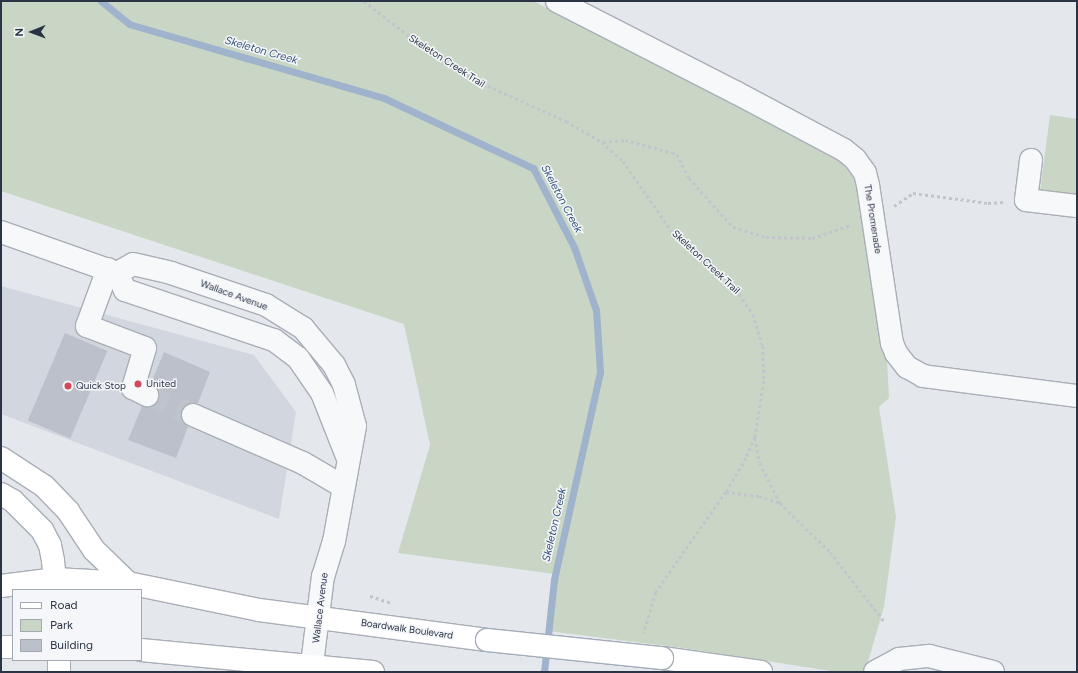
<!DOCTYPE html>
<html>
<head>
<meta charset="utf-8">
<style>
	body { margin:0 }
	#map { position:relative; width:1078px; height:673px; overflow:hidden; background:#e4e7ec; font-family:Figtree,sans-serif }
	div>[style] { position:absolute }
	.built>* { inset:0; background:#d2d6de }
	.green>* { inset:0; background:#c9d6c5 }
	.stream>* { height:7px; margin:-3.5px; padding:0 3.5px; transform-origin:3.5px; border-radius:3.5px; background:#9fb4cc }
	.building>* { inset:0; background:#bbc0ca; transform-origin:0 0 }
	.minor-tunnel>* { height:22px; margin-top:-11px; transform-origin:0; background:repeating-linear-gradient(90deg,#bfc3cb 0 22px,transparent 0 33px) }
	.path>* { height:2.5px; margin-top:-1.25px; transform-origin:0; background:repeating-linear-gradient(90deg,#c2c5cb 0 3px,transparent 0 6px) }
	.roads { filter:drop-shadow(1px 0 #a9aeb7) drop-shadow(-1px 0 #a9aeb7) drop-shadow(0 1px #a9aeb7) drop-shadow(0 -1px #a9aeb7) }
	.minor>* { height:22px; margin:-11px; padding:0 11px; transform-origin:11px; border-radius:11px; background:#f7f8fa }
	.major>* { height:22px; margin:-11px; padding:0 11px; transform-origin:11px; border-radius:11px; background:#fff }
	.highway>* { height:22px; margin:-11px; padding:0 11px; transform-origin:11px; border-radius:11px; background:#fff }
	.bridges { filter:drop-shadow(1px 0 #a3abb8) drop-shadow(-1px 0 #a3abb8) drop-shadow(0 1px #a3abb8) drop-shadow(0 -1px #a3abb8) }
	.major-bridge>* { height:22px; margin:-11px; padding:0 11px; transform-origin:11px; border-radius:11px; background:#fff }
	.dots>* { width:11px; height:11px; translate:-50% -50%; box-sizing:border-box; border:2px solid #f4f6f9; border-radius:50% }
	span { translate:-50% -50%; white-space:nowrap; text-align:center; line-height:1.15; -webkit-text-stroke:3px #f4f6f9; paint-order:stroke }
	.street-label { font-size:10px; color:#2b3445 }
	.poi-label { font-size:10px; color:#2b3445 }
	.left { translate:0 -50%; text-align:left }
	.water-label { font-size:11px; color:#34527a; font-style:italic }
	.frame { position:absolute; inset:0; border:2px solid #2b3445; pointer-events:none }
	.legend { position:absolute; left:12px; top:589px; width:130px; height:72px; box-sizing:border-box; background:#f4f6f9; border:1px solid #a4a8b1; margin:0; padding:5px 7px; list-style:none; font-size:12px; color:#2b3445 }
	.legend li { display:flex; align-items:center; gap:8px; height:20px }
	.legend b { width:20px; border:1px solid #a4a8b1 }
	.north { position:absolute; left:12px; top:12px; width:40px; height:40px; -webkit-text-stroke:3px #f4f6f9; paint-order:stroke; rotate:269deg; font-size:11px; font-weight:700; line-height:16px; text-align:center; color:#2b3445 }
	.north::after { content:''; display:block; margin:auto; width:14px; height:18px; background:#2b3445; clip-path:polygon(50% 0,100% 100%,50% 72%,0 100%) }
</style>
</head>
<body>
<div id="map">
	<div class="built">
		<div style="clip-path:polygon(1px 286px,254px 355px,296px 412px,279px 519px,1px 414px)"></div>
	</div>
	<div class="green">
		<div style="clip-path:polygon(1px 1px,533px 1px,836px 158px,854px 175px,857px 182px,887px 359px,889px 398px,879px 407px,896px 517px,884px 607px,865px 672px,837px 672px,683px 648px,548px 631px,555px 574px,398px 553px,430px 445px,404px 324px,1px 191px)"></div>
		<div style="clip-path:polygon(1050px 115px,1077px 119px,1077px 197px,1040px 192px)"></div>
	</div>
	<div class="stream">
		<div style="left:101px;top:1px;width:36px;rotate:39deg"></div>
		<div style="left:129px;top:24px;width:266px;rotate:16.2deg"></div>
		<div style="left:384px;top:98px;width:165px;rotate:25.2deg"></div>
		<div style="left:533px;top:168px;width:89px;rotate:62.6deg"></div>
		<div style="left:574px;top:247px;width:67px;rotate:70.8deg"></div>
		<div style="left:596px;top:310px;width:62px;rotate:86.3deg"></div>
		<div style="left:600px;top:372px;width:213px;rotate:102.5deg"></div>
		<div style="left:554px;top:580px;width:93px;rotate:96.2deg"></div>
	</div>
	<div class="building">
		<div style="left:65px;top:333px;width:46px;height:95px;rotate:23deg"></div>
		<div style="clip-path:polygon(164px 352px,210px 372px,198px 403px,186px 405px,181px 410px,183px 422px,188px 427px,176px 458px,128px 440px,142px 406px,154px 406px,158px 400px,158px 388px,151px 383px)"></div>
	</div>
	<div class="minor-tunnel">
		<div style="left:147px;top:395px;width:50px;rotate:23.5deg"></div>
	</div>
	<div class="path">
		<div style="left:364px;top:1px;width:62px;rotate:37.8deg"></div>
		<div style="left:413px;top:39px;width:77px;rotate:33.3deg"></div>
		<div style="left:477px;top:81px;width:98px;rotate:24.2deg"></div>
		<div style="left:566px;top:121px;width:42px;rotate:30.3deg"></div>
		<div style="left:602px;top:142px;width:28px;rotate:42deg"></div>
		<div style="left:623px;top:161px;width:84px;rotate:55.2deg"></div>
		<div style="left:671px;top:230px;width:45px;rotate:44.1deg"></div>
		<div style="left:703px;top:261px;width:43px;rotate:40.3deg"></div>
		<div style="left:736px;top:289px;width:30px;rotate:56deg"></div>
		<div style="left:753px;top:314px;width:34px;rotate:73deg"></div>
		<div style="left:763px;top:346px;width:35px;rotate:88deg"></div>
		<div style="left:764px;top:381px;width:57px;rotate:99.1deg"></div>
		<div style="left:755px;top:437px;width:23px;rotate:113deg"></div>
		<div style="left:746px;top:458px;width:39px;rotate:120deg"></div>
		<div style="left:726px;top:492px;width:122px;rotate:125deg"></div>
		<div style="left:656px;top:592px;width:43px;rotate:106.3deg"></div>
		<div style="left:603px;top:142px;width:22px;rotate:-5deg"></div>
		<div style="left:625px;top:140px;width:54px;rotate:15.1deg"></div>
		<div style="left:677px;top:154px;width:27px;rotate:63deg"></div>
		<div style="left:689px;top:178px;width:66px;rotate:48.1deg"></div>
		<div style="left:733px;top:227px;width:34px;rotate:17deg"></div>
		<div style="left:766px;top:237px;width:46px;rotate:1.2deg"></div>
		<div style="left:812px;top:238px;width:41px;rotate:-18.4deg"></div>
		<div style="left:894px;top:206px;width:23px;rotate:-34deg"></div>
		<div style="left:913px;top:193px;width:76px;rotate:7.6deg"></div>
		<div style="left:988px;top:203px;width:17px;rotate:-3deg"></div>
		<div style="left:755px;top:438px;width:25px;rotate:79deg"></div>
		<div style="left:760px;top:463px;width:45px;rotate:63.4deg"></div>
		<div style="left:726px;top:492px;width:33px;rotate:7deg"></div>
		<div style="left:759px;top:496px;width:22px;rotate:18deg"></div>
		<div style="left:780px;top:503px;width:70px;rotate:44.4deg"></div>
		<div style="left:830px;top:552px;width:88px;rotate:52deg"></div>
		<div style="left:370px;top:596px;width:22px;rotate:18deg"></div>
	</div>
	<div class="roads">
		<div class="minor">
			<div style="left:557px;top:1px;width:200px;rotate:27.1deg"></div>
			<div style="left:735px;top:92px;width:123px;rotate:28deg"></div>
			<div style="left:844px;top:150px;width:14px;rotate:39deg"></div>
			<div style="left:855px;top:159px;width:17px;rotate:54deg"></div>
			<div style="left:865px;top:173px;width:12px;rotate:76deg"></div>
			<div style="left:868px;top:185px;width:160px;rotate:81.4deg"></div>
			<div style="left:892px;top:343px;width:11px;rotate:68deg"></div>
			<div style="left:896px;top:353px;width:18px;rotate:52deg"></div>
			<div style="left:907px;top:367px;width:18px;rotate:29deg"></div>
			<div style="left:923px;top:376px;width:155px;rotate:7.4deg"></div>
			<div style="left:1031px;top:160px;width:40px;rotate:97.1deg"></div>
			<div style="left:1026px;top:200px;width:51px;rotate:6.7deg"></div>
			<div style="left:1px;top:232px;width:123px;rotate:19.5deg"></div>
			<div style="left:117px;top:273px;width:19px;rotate:65deg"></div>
			<div style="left:125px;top:290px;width:157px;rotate:18.6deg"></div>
			<div style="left:274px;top:340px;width:30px;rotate:37deg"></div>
			<div style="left:298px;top:358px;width:42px;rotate:55.6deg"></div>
			<div style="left:322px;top:393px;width:68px;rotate:68.4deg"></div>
			<div style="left:108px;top:269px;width:61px;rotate:110.2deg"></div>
			<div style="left:87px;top:326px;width:62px;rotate:20.8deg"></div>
			<div style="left:145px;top:348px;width:42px;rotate:106.7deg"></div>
			<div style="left:133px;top:388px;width:16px;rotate:27deg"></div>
			<div style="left:117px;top:273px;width:18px;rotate:-29deg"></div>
			<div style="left:133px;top:264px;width:39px;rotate:13deg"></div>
			<div style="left:171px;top:273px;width:100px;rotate:18.6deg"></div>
			<div style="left:266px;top:305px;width:44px;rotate:31.9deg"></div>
			<div style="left:303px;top:328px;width:48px;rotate:50deg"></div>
			<div style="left:334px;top:365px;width:22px;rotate:63deg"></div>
			<div style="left:344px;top:385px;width:42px;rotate:75deg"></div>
			<div style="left:355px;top:426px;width:117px;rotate:100.3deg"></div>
			<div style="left:334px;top:541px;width:37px;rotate:107deg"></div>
			<div style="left:323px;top:576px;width:97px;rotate:97.1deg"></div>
			<div style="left:193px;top:415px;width:120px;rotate:23.6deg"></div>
			<div style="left:303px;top:463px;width:45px;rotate:30.5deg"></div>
			<div style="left:875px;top:672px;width:27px;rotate:-28deg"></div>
			<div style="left:899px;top:659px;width:30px;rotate:-6deg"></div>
			<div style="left:929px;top:656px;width:66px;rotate:14deg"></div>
		</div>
		<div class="major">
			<div style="left:55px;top:579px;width:73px;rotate:3.1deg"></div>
			<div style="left:128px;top:583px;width:134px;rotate:11.6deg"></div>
			<div style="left:259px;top:610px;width:230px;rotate:7.5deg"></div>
			<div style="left:141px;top:650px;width:233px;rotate:5.4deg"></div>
			<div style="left:662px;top:658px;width:100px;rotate:8deg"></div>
		</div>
		<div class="highway">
			<div style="left:1px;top:458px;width:51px;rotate:33.1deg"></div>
			<div style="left:44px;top:486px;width:35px;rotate:46deg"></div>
			<div style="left:68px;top:511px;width:47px;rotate:56.3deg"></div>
			<div style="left:94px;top:550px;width:47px;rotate:44.1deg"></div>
			<div style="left:1px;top:494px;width:14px;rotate:30deg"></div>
			<div style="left:13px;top:501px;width:41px;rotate:45deg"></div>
			<div style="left:42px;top:530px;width:17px;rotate:62deg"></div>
			<div style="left:50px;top:545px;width:16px;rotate:79deg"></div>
			<div style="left:53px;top:561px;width:29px;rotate:84deg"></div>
			<div style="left:1px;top:586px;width:54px;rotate:-7.4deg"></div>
			<div style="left:1px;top:647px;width:12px"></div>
			<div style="left:59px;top:660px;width:12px;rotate:90deg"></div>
		</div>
	</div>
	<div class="bridges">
		<div class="major-bridge">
			<div style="left:487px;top:640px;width:176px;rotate:5.9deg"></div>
		</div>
	</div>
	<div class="dots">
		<div style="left:138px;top:384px;background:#d1495b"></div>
		<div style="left:68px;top:386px;background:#d1495b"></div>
	</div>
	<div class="street-label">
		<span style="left:447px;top:61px;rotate:33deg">Skeleton Creek Trail</span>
		<span style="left:873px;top:219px;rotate:81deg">The Promenade</span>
		<span style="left:706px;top:262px;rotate:43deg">Skeleton Creek Trail</span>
		<span style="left:234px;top:295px;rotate:20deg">Wallace Avenue</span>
		<span style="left:320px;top:608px;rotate:-83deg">Wallace Avenue</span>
		<span style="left:407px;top:629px;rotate:8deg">Boardwalk Boulevard</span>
	</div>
	<div class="poi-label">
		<span class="left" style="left:146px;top:384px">United</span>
		<span class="left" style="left:76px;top:386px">Quick Stop</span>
	</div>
	<div class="water-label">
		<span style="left:261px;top:51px;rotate:16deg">Skeleton Creek</span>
		<span style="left:561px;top:199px;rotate:62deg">Skeleton Creek</span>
		<span style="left:555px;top:525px;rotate:-77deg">Skeleton Creek</span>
	</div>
	<div class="frame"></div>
	<ul class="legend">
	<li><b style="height:5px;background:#fff"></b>Road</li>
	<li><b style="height:11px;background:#c9d6c5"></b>Park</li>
	<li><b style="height:11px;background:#bbc0ca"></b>Building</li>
	</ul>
	<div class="north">N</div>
</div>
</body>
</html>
